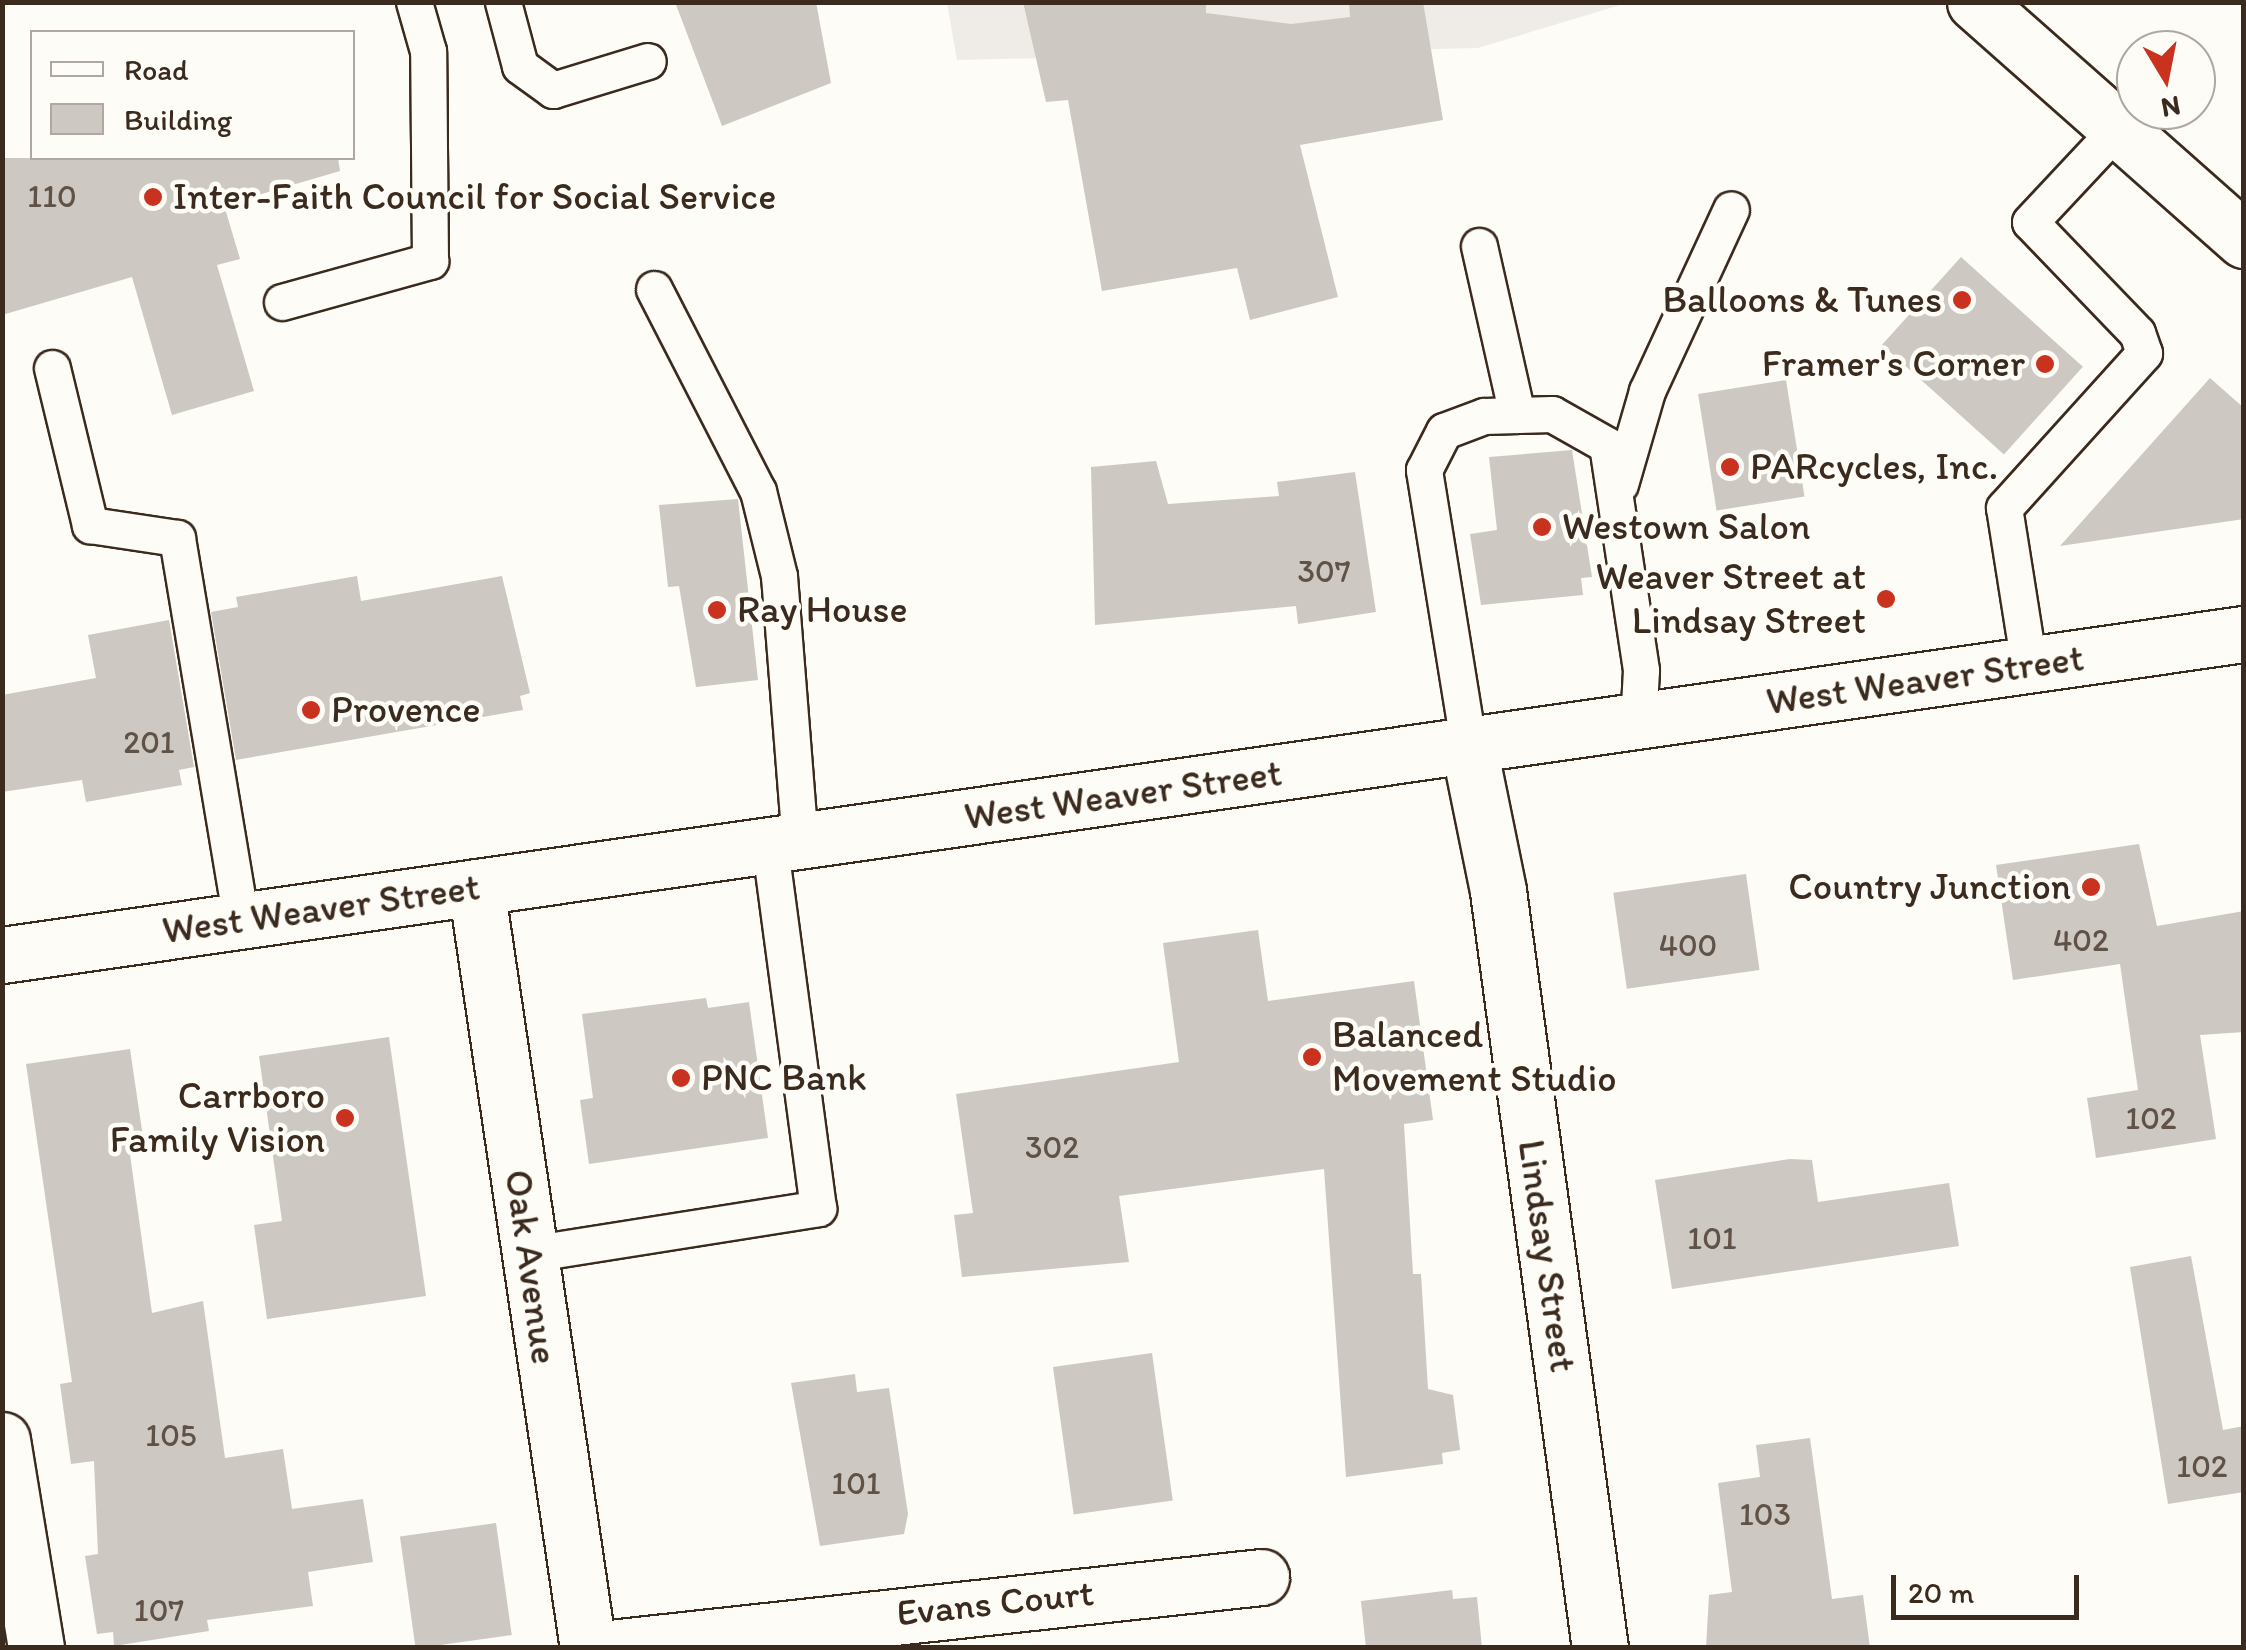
<!DOCTYPE html>
<html>
<head>
<meta charset="utf-8">
<style>
	body { margin:0 }
	#map { position:relative; width:2246px; height:1650px; overflow:hidden; background:#fdfcf7; font-family:Itim,sans-serif }
	div>[style] { position:absolute }
	.built>* { inset:0; background:#efece7 }
	.building>* { inset:0; background:#cdc8c2; transform-origin:0 0 }
	.roads { filter:drop-shadow(2px 0 #3b2a1e) drop-shadow(-2px 0 #3b2a1e) drop-shadow(0 2px #3b2a1e) drop-shadow(0 -2px #3b2a1e) }
	.service>* { height:35px; margin:-17.5px; padding:0 17.5px; transform-origin:17.5px; border-radius:17.5px; background:#fdfcf7 }
	.minor>* { height:55px; margin:-27.5px; padding:0 27.5px; transform-origin:27.5px; border-radius:27.5px; background:#fdfcf7 }
	.tertiary>* { height:55px; margin:-27.5px; padding:0 27.5px; transform-origin:27.5px; border-radius:27.5px; background:#fdfcf7 }
	.secondary>* { height:55px; margin:-27.5px; padding:0 27.5px; transform-origin:27.5px; border-radius:27.5px; background:#fdfcf7 }
	.dots>* { width:28px; height:28px; translate:-50% -50%; box-sizing:border-box; border:5px solid #fdfcf7; border-radius:50% }
	span { translate:-50% -50%; white-space:nowrap; text-align:center; line-height:1.15; -webkit-text-stroke:9px #fdfcf7; paint-order:stroke }
	.number-label { font-size:32px; color:#605247 }
	.number-label span { -webkit-text-stroke-width:0 }
	.poi-label { font-size:38px; color:#3b2a1e }
	.left { translate:0 -50%; text-align:left }
	.right { translate:-100% -50%; text-align:right }
	.street-label { font-size:38px; color:#3b2a1e }
	.frame { position:absolute; inset:0; border:5px solid #3b2a1e; pointer-events:none }
	.legend { position:absolute; left:30px; top:30px; width:325px; height:130px; box-sizing:border-box; background:#fdfcf7; border:2px solid #afa8a0; margin:0; padding:12px 18px; list-style:none; font-size:30px; color:#3b2a1e }
	.legend li { display:flex; align-items:center; gap:20px; height:50px }
	.legend b { width:50px; border:2px solid #afa8a0 }
	.north { position:absolute; left:2116px; top:30px; width:100px; height:100px; box-sizing:border-box; background:#fdfcf7; border:2px solid #afa8a0; border-radius:50%; rotate:170deg; font-size:28px; font-weight:700; line-height:40px; text-align:center; color:#3b2a1e }
	.north::after { content:''; display:block; margin:auto; width:35px; height:45px; background:#c8321e; clip-path:polygon(50% 0,100% 100%,50% 72%,0 100%) }
	.scale { position:absolute; left:1891px; top:1575px; width:188px; height:45px; box-sizing:border-box; border:5px solid #3b2a1e; border-top:0; padding-left:12px; font-size:30px; line-height:35px; white-space:nowrap; color:#3b2a1e; -webkit-text-stroke:8px #fdfcf7; paint-order:stroke }
</style>
</head>
<body>
<div id="map">
	<div class="built">
		<div style="clip-path:polygon(947px 3px,1627px 3px,1478px 48px,957px 60px)"></div>
	</div>
	<div class="building">
		<div style="clip-path:polygon(675px 2px,816px 2px,831px 83px,722px 126px)"></div>
		<div style="clip-path:polygon(1023px 2px,1206px 2px,1206px 13px,1291px 24px,1350px 17px,1349px 2px,1423px 2px,1443px 120px,1300px 145px,1338px 297px,1250px 320px,1237px 268px,1102px 291px,1068px 100px,1046px 102px)"></div>
		<div style="clip-path:polygon(2px 158px,338px 158px,340px 171px,224px 205px,240px 259px,217px 265px,254px 391px,172px 415px,132px 277px,2px 315px)"></div>
		<div style="left:1961px;top:257px;width:164px;height:118px;rotate:42deg"></div>
		<div style="clip-path:polygon(2210px 378px,2244px 408px,2244px 519px,2060px 546px)"></div>
		<div style="left:1786px;top:380px;width:118px;height:89px;rotate:81deg"></div>
		<div style="clip-path:polygon(1572px 450px,1592px 577px,1581px 578px,1583px 595px,1481px 605px,1470px 534px,1497px 530px,1489px 457px)"></div>
		<div style="clip-path:polygon(1156px 461px,1168px 504px,1279px 496px,1277px 482px,1355px 472px,1376px 612px,1298px 624px,1296px 606px,1095px 625px,1091px 467px)"></div>
		<div style="clip-path:polygon(738px 499px,758px 680px,696px 687px,679px 586px,668px 587px,659px 505px)"></div>
		<div style="clip-path:polygon(357px 576px,361px 601px,502px 576px,530px 693px,520px 696px,523px 710px,236px 760px,211px 612px,238px 607px,236px 597px)"></div>
		<div style="clip-path:polygon(169px 620px,194px 767px,179px 770px,182px 785px,86px 802px,82px 780px,2px 792px,2px 695px,96px 678px,88px 635px)"></div>
		<div style="clip-path:polygon(2139px 844px,2157px 926px,2244px 911px,2244px 1032px,2200px 1035px,2216px 1139px,2096px 1158px,2087px 1098px,2138px 1090px,2120px 964px,2013px 980px,1996px 865px)"></div>
		<div style="left:1746px;top:874px;width:97px;height:134px;rotate:82deg"></div>
		<div style="clip-path:polygon(1258px 930px,1268px 1001px,1414px 981px,1433px 1120px,1404px 1124px,1413px 1274px,1421px 1274px,1428px 1389px,1453px 1395px,1460px 1450px,1442px 1453px,1443px 1464px,1346px 1477px,1324px 1169px,1119px 1196px,1129px 1262px,962px 1277px,954px 1215px,973px 1213px,956px 1094px,1179px 1062px,1163px 943px)"></div>
		<div style="clip-path:polygon(706px 998px,708px 1008px,749px 1002px,768px 1138px,589px 1164px,580px 1100px,593px 1098px,582px 1014px)"></div>
		<div style="clip-path:polygon(389px 1037px,426px 1296px,267px 1319px,254px 1225px,282px 1221px,259px 1056px)"></div>
		<div style="clip-path:polygon(130px 1049px,144px 1144px,129px 1147px,152px 1313px,203px 1301px,225px 1458px,283px 1449px,292px 1509px,363px 1499px,373px 1562px,308px 1572px,313px 1606px,207px 1620px,209px 1631px,114px 1646px,113px 1632px,97px 1634px,85px 1556px,98px 1554px,94px 1461px,71px 1464px,60px 1384px,72px 1382px,26px 1064px)"></div>
		<div style="clip-path:polygon(1790px 1159px,1812px 1160px,1818px 1202px,1949px 1183px,1959px 1246px,1672px 1289px,1655px 1180px)"></div>
		<div style="clip-path:polygon(2191px 1256px,2223px 1430px,2244px 1426px,2244px 1492px,2168px 1504px,2130px 1267px)"></div>
		<div style="left:1152px;top:1353px;width:149px;height:100px;rotate:82deg"></div>
		<div style="clip-path:polygon(855px 1374px,857px 1392px,889px 1388px,908px 1514px,904px 1534px,820px 1546px,791px 1383px)"></div>
		<div style="clip-path:polygon(1810px 1438px,1832px 1599px,1863px 1595px,1870px 1648px,1706px 1648px,1709px 1595px,1732px 1592px,1718px 1483px,1760px 1477px,1756px 1445px)"></div>
		<div style="left:496px;top:1523px;width:113px;height:97px;rotate:82deg"></div>
		<div style="clip-path:polygon(1452px 1590px,1453px 1599px,1477px 1597px,1482px 1648px,1366px 1648px,1361px 1601px)"></div>
	</div>
	<div class="roads">
		<div class="service">
			<div style="left:503px;top:2px;width:66px;rotate:75.1deg"></div>
			<div style="left:520px;top:66px;width:41px;rotate:36deg"></div>
			<div style="left:553px;top:90px;width:99px;rotate:-17deg"></div>
			<div style="left:1479px;top:246px;width:173px;rotate:77.3deg"></div>
			<div style="left:654px;top:289px;width:227px;rotate:62.8deg"></div>
			<div style="left:758px;top:491px;width:88px;rotate:76.1deg"></div>
			<div style="left:779px;top:576px;width:266px;rotate:85.5deg"></div>
			<div style="left:282px;top:302px;width:154px;rotate:-15.5deg"></div>
			<div style="left:430px;top:261px;width:210px;rotate:-90.5deg"></div>
			<div style="left:428px;top:51px;width:51px;rotate:-105.9deg"></div>
			<div style="left:52px;top:368px;width:162px;rotate:76.4deg"></div>
			<div style="left:90px;top:525px;width:88px;rotate:8.5deg"></div>
			<div style="left:177px;top:538px;width:388px;rotate:80.5deg"></div>
			<div style="left:1620px;top:484px;width:97px;rotate:-73.8deg"></div>
			<div style="left:1647px;top:391px;width:200px;rotate:-65.2deg"></div>
			<div style="left:2029px;top:665px;width:159px;rotate:-99deg"></div>
			<div style="left:2004px;top:508px;width:209px;rotate:-47.9deg"></div>
			<div style="left:2144px;top:353px;width:21px;rotate:-109deg"></div>
			<div style="left:2137px;top:333px;width:154px;rotate:-133.9deg"></div>
			<div style="left:2030px;top:222px;width:126px;rotate:-46.9deg"></div>
			<div style="left:1469px;top:748px;width:282px;rotate:-99.2deg"></div>
			<div style="left:1424px;top:470px;width:44px;rotate:-62.9deg"></div>
			<div style="left:1444px;top:431px;width:43px;rotate:-20.6deg"></div>
			<div style="left:1484px;top:416px;width:68px;rotate:-1.7deg"></div>
			<div style="left:1552px;top:414px;width:63px;rotate:29.4deg"></div>
			<div style="left:1607px;top:445px;width:228px;rotate:81.4deg"></div>
			<div style="left:1641px;top:670px;width:54px;rotate:93.2deg"></div>
			<div style="left:529px;top:1254px;width:293px;rotate:-9deg"></div>
			<div style="left:818px;top:1208px;width:365px;rotate:-97.6deg"></div>
		</div>
		<div class="minor">
			<div style="left:1469px;top:748px;width:146px;rotate:78.5deg"></div>
			<div style="left:1498px;top:891px;width:764px;rotate:82.33deg"></div>
			<div style="left:476px;top:887px;width:769px;rotate:81.63deg"></div>
			<div style="left:2px;top:1440px;width:211px;rotate:80.7deg"></div>
			<div style="left:610px;top:1648px;width:655px;rotate:-6.22deg"></div>
		</div>
		<div class="tertiary">
			<div style="left:2px;top:955px;width:2265px;rotate:-8.15deg"></div>
		</div>
		<div class="secondary">
			<div style="left:1975px;top:2px;width:359px;rotate:41.5deg"></div>
		</div>
	</div>
	<div class="dots">
		<div style="left:153px;top:197px;background:#c8321e"></div>
		<div style="left:1962px;top:300px;background:#c8321e"></div>
		<div style="left:2045px;top:364px;background:#c8321e"></div>
		<div style="left:1730px;top:467px;background:#c8321e"></div>
		<div style="left:1542px;top:527px;background:#c8321e"></div>
		<div style="left:1886px;top:599px;background:#c8321e"></div>
		<div style="left:717px;top:610px;background:#c8321e"></div>
		<div style="left:311px;top:710px;background:#c8321e"></div>
		<div style="left:2091px;top:887px;background:#c8321e"></div>
		<div style="left:1312px;top:1057px;background:#c8321e"></div>
		<div style="left:681px;top:1078px;background:#c8321e"></div>
		<div style="left:345px;top:1118px;background:#c8321e"></div>
	</div>
	<div class="number-label">
		<span style="left:52px;top:196px">110</span>
		<span style="left:1324px;top:571px">307</span>
		<span style="left:149px;top:742px">201</span>
		<span style="left:2081px;top:940px">402</span>
		<span style="left:1688px;top:945px">400</span>
		<span style="left:2151px;top:1118px">102</span>
		<span style="left:1052px;top:1147px">302</span>
		<span style="left:1712px;top:1238px">101</span>
		<span style="left:171px;top:1435px">105</span>
		<span style="left:2202px;top:1466px">102</span>
		<span style="left:856px;top:1483px">101</span>
		<span style="left:1765px;top:1514px">103</span>
		<span style="left:159px;top:1610px">107</span>
	</div>
	<div class="poi-label">
		<span class="left" style="left:173px;top:197px">Inter-Faith Council for Social Service</span>
		<span class="right" style="left:1942px;top:300px">Balloons &amp; Tunes</span>
		<span class="right" style="left:2025px;top:364px">Framer's Corner</span>
		<span class="left" style="left:1750px;top:467px">PARcycles, Inc.</span>
		<span class="left" style="left:1562px;top:527px">Westown Salon</span>
		<span class="right" style="left:1866px;top:599px">Weaver Street at<br>Lindsay Street</span>
		<span class="left" style="left:737px;top:610px">Ray House</span>
		<span class="left" style="left:331px;top:710px">Provence</span>
		<span class="right" style="left:2071px;top:887px">Country Junction</span>
		<span class="left" style="left:1332px;top:1057px">Balanced<br>Movement Studio</span>
		<span class="left" style="left:701px;top:1078px">PNC Bank</span>
		<span class="right" style="left:325px;top:1118px">Carrboro<br>Family Vision</span>
	</div>
	<div class="street-label">
		<span style="left:1925px;top:680px;rotate:-8deg">West Weaver Street</span>
		<span style="left:1123px;top:795px;rotate:-8deg">West Weaver Street</span>
		<span style="left:321px;top:909px;rotate:-8deg">West Weaver Street</span>
		<span style="left:1547px;top:1256px;rotate:82deg">Lindsay Street</span>
		<span style="left:531px;top:1267px;rotate:82deg">Oak Avenue</span>
		<span style="left:995px;top:1603px;rotate:-6deg">Evans Court</span>
	</div>
	<div class="frame"></div>
	<ul class="legend">
	<li><b style="height:12px;background:#fdfcf7"></b>Road</li>
	<li><b style="height:28px;background:#cdc8c2"></b>Building</li>
	</ul>
	<div class="north">N</div>
	<div class="scale">20 m</div>
</div>
</body>
</html>
